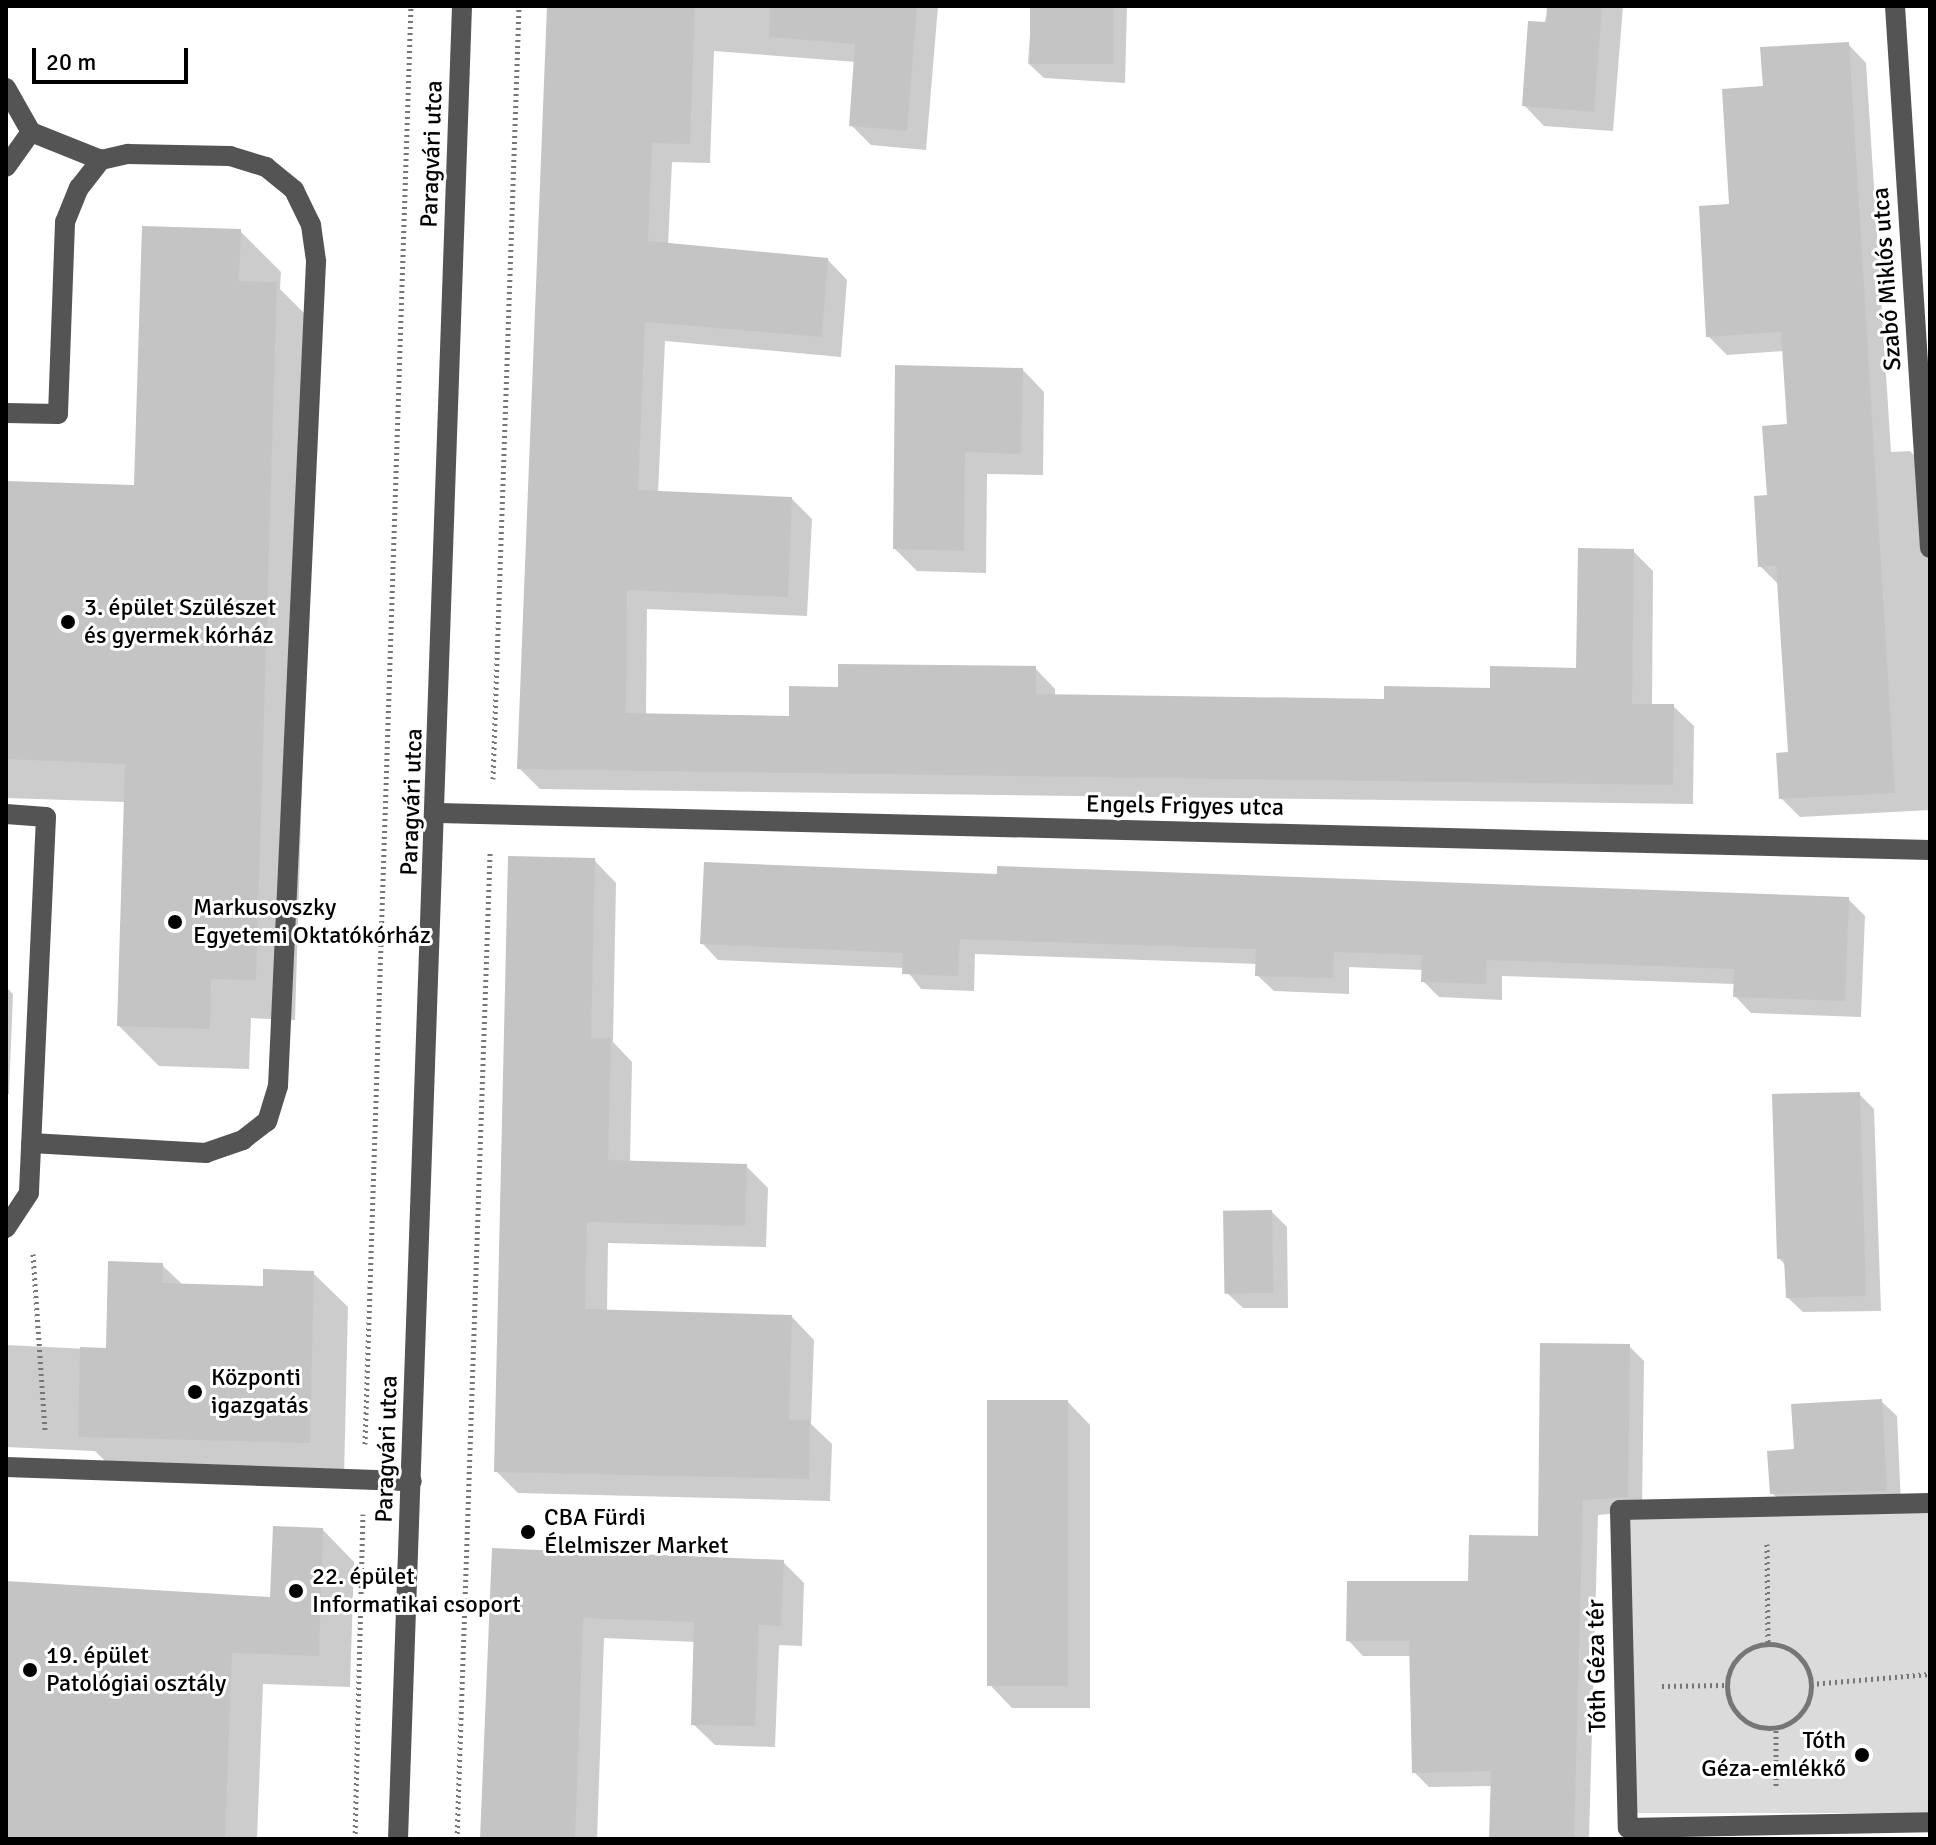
<!DOCTYPE html>
<html>
<head>
<meta charset="utf-8">
<style>
	body { margin:0 }
	#map { position:relative; width:1936px; height:1845px; overflow:hidden; background:#fff; font-family:Signika,sans-serif }
	div>[style] { position:absolute }
	.green>* { inset:0; background:#dbdbdb; transform-origin:0 0 }
	.shadow>* { inset:0; background:#0003 }
	.building>* { inset:0; background:#c4c4c4; transform-origin:0 0 }
	.path>* { height:5px; margin-top:-2.5px; transform-origin:0; background:repeating-linear-gradient(90deg,#767676 0 2px,transparent 0 6px) }
	.path>.ring { margin:-2.5px; padding:0; box-sizing:content-box; background:none; border:5px solid #767676; border-radius:50% }
	.minor>* { height:20px; margin:-10px; padding:0 10px; transform-origin:10px; border-radius:10px; background:#545454 }
	.dots>* { width:22px; height:22px; translate:-50% -50%; box-sizing:border-box; border:4px solid #fff; border-radius:50% }
	span { translate:-50% -50%; white-space:nowrap; text-align:center; line-height:1.15; -webkit-text-stroke:6px #fff; paint-order:stroke }
	.street-label { font-size:24px; color:#000 }
	.poi-label { font-size:24px; color:#000 }
	.left { translate:0 -50%; text-align:left }
	.right { translate:-100% -50%; text-align:right }
	.frame { position:absolute; inset:0; border:8px solid #000; pointer-events:none }
	.scale { position:absolute; left:32px; top:48px; width:156px; height:36px; box-sizing:border-box; border:4px solid #000; border-top:0; padding-left:10px; font-size:24px; line-height:28px; white-space:nowrap; color:#000; -webkit-text-stroke:6px #fff; paint-order:stroke }
</style>
</head>
<body>
<div id="map">
	<div class="green">
		<div style="left:1930px;top:1511px;width:302px;height:304px;rotate:90deg"></div>
	</div>
	<div class="shadow">
		<div style="clip-path:polygon(549px 6px,938px 6px,926px 150px,871px 145px,851px 125px,856px 62px,714px 51px,710px 163px,672px 162px,668px 245px,827px 259px,847px 280px,841px 357px,665px 341px,658px 493px,792px 499px,812px 519px,807px 616px,647px 609px,646px 715px,791px 718px,840px 689px,1035px 668px,1055px 689px,1055px 696px,1386px 701px,1491px 690px,1578px 670px,1633px 551px,1653px 571px,1652px 706px,1673px 706px,1694px 726px,1693px 804px,540px 789px,519px 768px)"></div>
		<div style="clip-path:polygon(1032px 6px,1127px 6px,1125px 83px,1044px 78px,1028px 63px)"></div>
		<div style="clip-path:polygon(1549px 6px,1623px 6px,1613px 131px,1544px 126px,1524px 105px)"></div>
		<div style="clip-path:polygon(1848px 44px,1866px 63px,1891px 452px,1910px 451px,1929px 470px,1930px 810px,1800px 817px,1781px 798px,1790px 754px,1779px 585px,1760px 566px,1769px 497px,1789px 426px,1785px 351px,1727px 355px,1708px 336px,1731px 206px,1765px 88px)"></div>
		<div style="clip-path:polygon(240px 231px,281px 272px,280px 289px,316px 325px,295px 1020px,251px 1018px,249px 1069px,159px 1066px,119px 1026px,126px 802px,6px 798px,6px 483px,136px 487px)"></div>
		<div style="clip-path:polygon(1022px 369px,1044px 392px,1043px 475px,987px 474px,986px 573px,917px 571px,895px 549px)"></div>
		<div style="clip-path:polygon(594px 860px,616px 883px,613px 1042px,632px 1062px,630px 1163px,746px 1166px,768px 1188px,766px 1247px,608px 1243px,607px 1312px,792px 1317px,814px 1340px,811px 1424px,832px 1444px,830px 1501px,518px 1493px,496px 1471px)"></div>
		<div style="clip-path:polygon(998px 876px,1848px 899px,1865px 916px,1861px 1017px,1751px 1013px,1735px 996px,1735px 984px,1502px 976px,1502px 1000px,1439px 997px,1423px 981px,1423px 970px,1349px 967px,1349px 994px,1274px 991px,1257px 975px,1258px 964px,975px 954px,974px 991px,921px 989px,905px 968px,718px 960px,702px 943px)"></div>
		<div style="clip-path:polygon(6px 987px,13px 994px,9px 1094px,6px 1094px)"></div>
		<div style="clip-path:polygon(1859px 1094px,1874px 1109px,1881px 1311px,1803px 1312px,1787px 1297px,1786px 1266px,1779px 1258px)"></div>
		<div style="clip-path:polygon(1272px 1212px,1287px 1227px,1288px 1308px,1243px 1308px,1227px 1293px)"></div>
		<div style="clip-path:polygon(162px 1265px,183px 1285px,265px 1288px,313px 1273px,348px 1307px,344px 1477px,115px 1471px,95px 1451px,6px 1447px,6px 1345px,108px 1350px)"></div>
		<div style="clip-path:polygon(1629px 1346px,1644px 1361px,1642px 1511px,1598px 1515px,1589px 1839px,1491px 1839px,1492px 1786px,1429px 1787px,1414px 1772px,1411px 1656px,1363px 1656px,1348px 1640px,1470px 1583px,1540px 1538px)"></div>
		<div style="clip-path:polygon(1881px 1401px,1897px 1416px,1901px 1505px,1787px 1508px,1772px 1493px,1796px 1451px)"></div>
		<div style="clip-path:polygon(1068px 1402px,1090px 1425px,1090px 1708px,1012px 1708px,990px 1685px)"></div>
		<div style="clip-path:polygon(323px 1530px,354px 1562px,350px 1687px,263px 1684px,257px 1839px,6px 1839px,6px 1586px,272px 1599px)"></div>
		<div style="clip-path:polygon(494px 1550px,783px 1562px,804px 1583px,802px 1646px,779px 1645px,775px 1747px,715px 1745px,693px 1724px,696px 1642px,604px 1638px,597px 1839px,483px 1839px)"></div>
	</div>
	<div class="building">
		<div style="clip-path:polygon(547px 6px,695px 6px,690px 144px,652px 143px,648px 241px,828px 258px,822px 337px,645px 322px,638px 490px,792px 497px,788px 597px,627px 590px,626px 713px,789px 716px,789px 686px,838px 687px,838px 664px,1036px 666px,1036px 694px,1384px 699px,1384px 686px,1490px 688px,1490px 666px,1576px 668px,1578px 548px,1634px 549px,1632px 704px,1674px 704px,1673px 785px,517px 769px)"></div>
		<div style="clip-path:polygon(770px 6px,917px 6px,907px 131px,849px 126px,855px 44px,769px 37px)"></div>
		<div style="left:1030px;top:6px;width:84px;height:58px"></div>
		<div style="clip-path:polygon(1547px 6px,1602px 6px,1594px 112px,1522px 106px,1528px 21px,1546px 22px)"></div>
		<div style="clip-path:polygon(1849px 42px,1895px 793px,1779px 799px,1776px 753px,1788px 752px,1776px 566px,1758px 567px,1754px 496px,1767px 495px,1762px 426px,1787px 424px,1781px 332px,1706px 337px,1699px 206px,1729px 204px,1722px 89px,1763px 86px,1760px 47px)"></div>
		<div style="clip-path:polygon(142px 226px,241px 229px,239px 281px,277px 282px,256px 980px,211px 979px,210px 1029px,117px 1026px,125px 764px,6px 759px,6px 481px,134px 485px)"></div>
		<div style="clip-path:polygon(895px 365px,1023px 368px,1021px 454px,965px 452px,964px 551px,893px 549px)"></div>
		<div style="clip-path:polygon(508px 856px,595px 858px,591px 1038px,611px 1038px,608px 1160px,747px 1164px,745px 1226px,587px 1222px,585px 1309px,792px 1315px,789px 1420px,810px 1420px,809px 1479px,494px 1472px)"></div>
		<div style="clip-path:polygon(704px 862px,997px 874px,997px 866px,1849px 897px,1845px 1001px,1733px 997px,1734px 969px,1487px 960px,1486px 984px,1421px 982px,1422px 955px,1334px 952px,1333px 978px,1255px 976px,1256px 949px,960px 939px,958px 976px,902px 974px,903px 953px,700px 944px)"></div>
		<div style="clip-path:polygon(1860px 1092px,1866px 1296px,1786px 1298px,1784px 1259px,1777px 1259px,1772px 1094px)"></div>
		<div style="left:1272px;top:1210px;width:83px;height:49px;rotate:89deg"></div>
		<div style="clip-path:polygon(108px 1261px,163px 1263px,162px 1283px,263px 1286px,263px 1269px,314px 1271px,310px 1443px,78px 1437px,80px 1347px,106px 1348px)"></div>
		<div style="clip-path:polygon(1540px 1343px,1630px 1344px,1628px 1497px,1583px 1500px,1574px 1839px,1489px 1839px,1491px 1771px,1412px 1773px,1409px 1641px,1346px 1641px,1347px 1581px,1468px 1581px,1469px 1535px,1538px 1536px)"></div>
		<div style="clip-path:polygon(1882px 1399px,1887px 1491px,1770px 1494px,1767px 1451px,1794px 1449px,1791px 1404px)"></div>
		<div style="left:987px;top:1400px;width:81px;height:286px"></div>
		<div style="clip-path:polygon(273px 1526px,323px 1528px,319px 1656px,232px 1653px,225px 1839px,6px 1839px,6px 1581px,270px 1597px)"></div>
		<div style="clip-path:polygon(492px 1548px,784px 1560px,781px 1626px,759px 1625px,755px 1726px,691px 1725px,694px 1622px,583px 1618px,575px 1839px,480px 1839px)"></div>
	</div>
	<div class="path">
		<div style="left:493px;top:779px;width:773px;rotate:-88.07deg"></div>
		<div style="left:33px;top:1254px;width:178px;rotate:86.1deg"></div>
		<div style="left:365px;top:1444px;width:1439px;rotate:-88.17deg"></div>
		<div style="left:1767px;top:1544px;width:99px;rotate:89.4deg"></div>
		<div class="ring" style="left:1727px;top:1644px;width:79px;height:79px"></div>
		<div style="left:1811px;top:1684px;width:119px;rotate:-4.8deg"></div>
		<div style="left:1662px;top:1686px;width:63px;rotate:-0.9deg"></div>
		<div style="left:1776px;top:1730px;width:59px;rotate:90deg"></div>
		<div style="left:355px;top:1839px;width:325px;rotate:-88.6deg"></div>
		<div style="left:457px;top:1839px;width:987px;rotate:-88.08deg"></div>
	</div>
	<div class="minor">
		<div style="left:1895px;top:6px;width:543px;rotate:86.31deg"></div>
		<div style="left:6px;top:88px;width:51px;rotate:60.4deg"></div>
		<div style="left:31px;top:132px;width:75px;rotate:21.8deg"></div>
		<div style="left:6px;top:167px;width:43px;rotate:-54.5deg"></div>
		<div style="left:6px;top:413px;width:52px;rotate:1.1deg"></div>
		<div style="left:58px;top:414px;width:192px;rotate:-87.9deg"></div>
		<div style="left:65px;top:222px;width:37px;rotate:-68deg"></div>
		<div style="left:79px;top:188px;width:36px;rotate:-52deg"></div>
		<div style="left:101px;top:160px;width:28px;rotate:-13deg"></div>
		<div style="left:128px;top:154px;width:102px;rotate:1.1deg"></div>
		<div style="left:230px;top:156px;width:38px;rotate:17deg"></div>
		<div style="left:266px;top:167px;width:36px;rotate:39deg"></div>
		<div style="left:294px;top:190px;width:39px;rotate:64deg"></div>
		<div style="left:311px;top:225px;width:37px;rotate:82deg"></div>
		<div style="left:316px;top:262px;width:825px;rotate:92.64deg"></div>
		<div style="left:278px;top:1086px;width:37px;rotate:107deg"></div>
		<div style="left:267px;top:1121px;width:31px;rotate:142deg"></div>
		<div style="left:243px;top:1140px;width:39px;rotate:161deg"></div>
		<div style="left:206px;top:1153px;width:175px;rotate:-176.7deg"></div>
		<div style="left:438px;top:813px;width:1492px;rotate:1.42deg"></div>
		<div style="left:6px;top:814px;width:40px;rotate:4.3deg"></div>
		<div style="left:46px;top:817px;width:376px;rotate:92.6deg"></div>
		<div style="left:29px;top:1193px;width:42px;rotate:123.3deg"></div>
		<div style="left:6px;top:1467px;width:406px;rotate:2deg"></div>
		<div style="left:1930px;top:1503px;width:310px;rotate:178.7deg"></div>
		<div style="left:1620px;top:1510px;width:318px;rotate:88.6deg"></div>
		<div style="left:1628px;top:1828px;width:302px;rotate:-1.1deg"></div>
		<div style="left:398px;top:1839px;width:1834px;rotate:-88deg"></div>
	</div>
	<div class="dots">
		<div style="left:68px;top:622px;background:#000"></div>
		<div style="left:175px;top:922px;background:#000"></div>
		<div style="left:195px;top:1392px;background:#000"></div>
		<div style="left:528px;top:1532px;background:#000"></div>
		<div style="left:296px;top:1591px;background:#000"></div>
		<div style="left:30px;top:1670px;background:#000"></div>
		<div style="left:1862px;top:1755px;background:#000"></div>
	</div>
	<div class="street-label">
		<span style="left:432px;top:154px;rotate:-88deg">Paragvári utca</span>
		<span style="left:1887px;top:279px;rotate:-94deg">Szabó Miklós utca</span>
		<span style="left:412px;top:802px;rotate:-88deg">Paragvári utca</span>
		<span style="left:1185px;top:806px;rotate:1deg">Engels Frigyes utca</span>
		<span style="left:387px;top:1449px;rotate:-88deg">Paragvári utca</span>
		<span style="left:1597px;top:1666px;rotate:-91deg">Tóth Géza tér</span>
	</div>
	<div class="poi-label">
		<span class="left" style="left:84px;top:622px">3. épület Szülészet<br>és gyermek kórház</span>
		<span class="left" style="left:193px;top:922px">Markusovszky<br>Egyetemi Oktatókórház</span>
		<span class="left" style="left:211px;top:1392px">Központi<br>igazgatás</span>
		<span class="left" style="left:544px;top:1532px">CBA Fürdi<br>Élelmiszer Market</span>
		<span class="left" style="left:312px;top:1591px">22. épület<br>Informatikai csoport</span>
		<span class="left" style="left:46px;top:1670px">19. épület<br>Patológiai osztály</span>
		<span class="right" style="left:1846px;top:1755px">Tóth<br>Géza-emlékkő</span>
	</div>
	<div class="frame"></div>
	<div class="scale">20 m</div>
</div>
</body>
</html>
